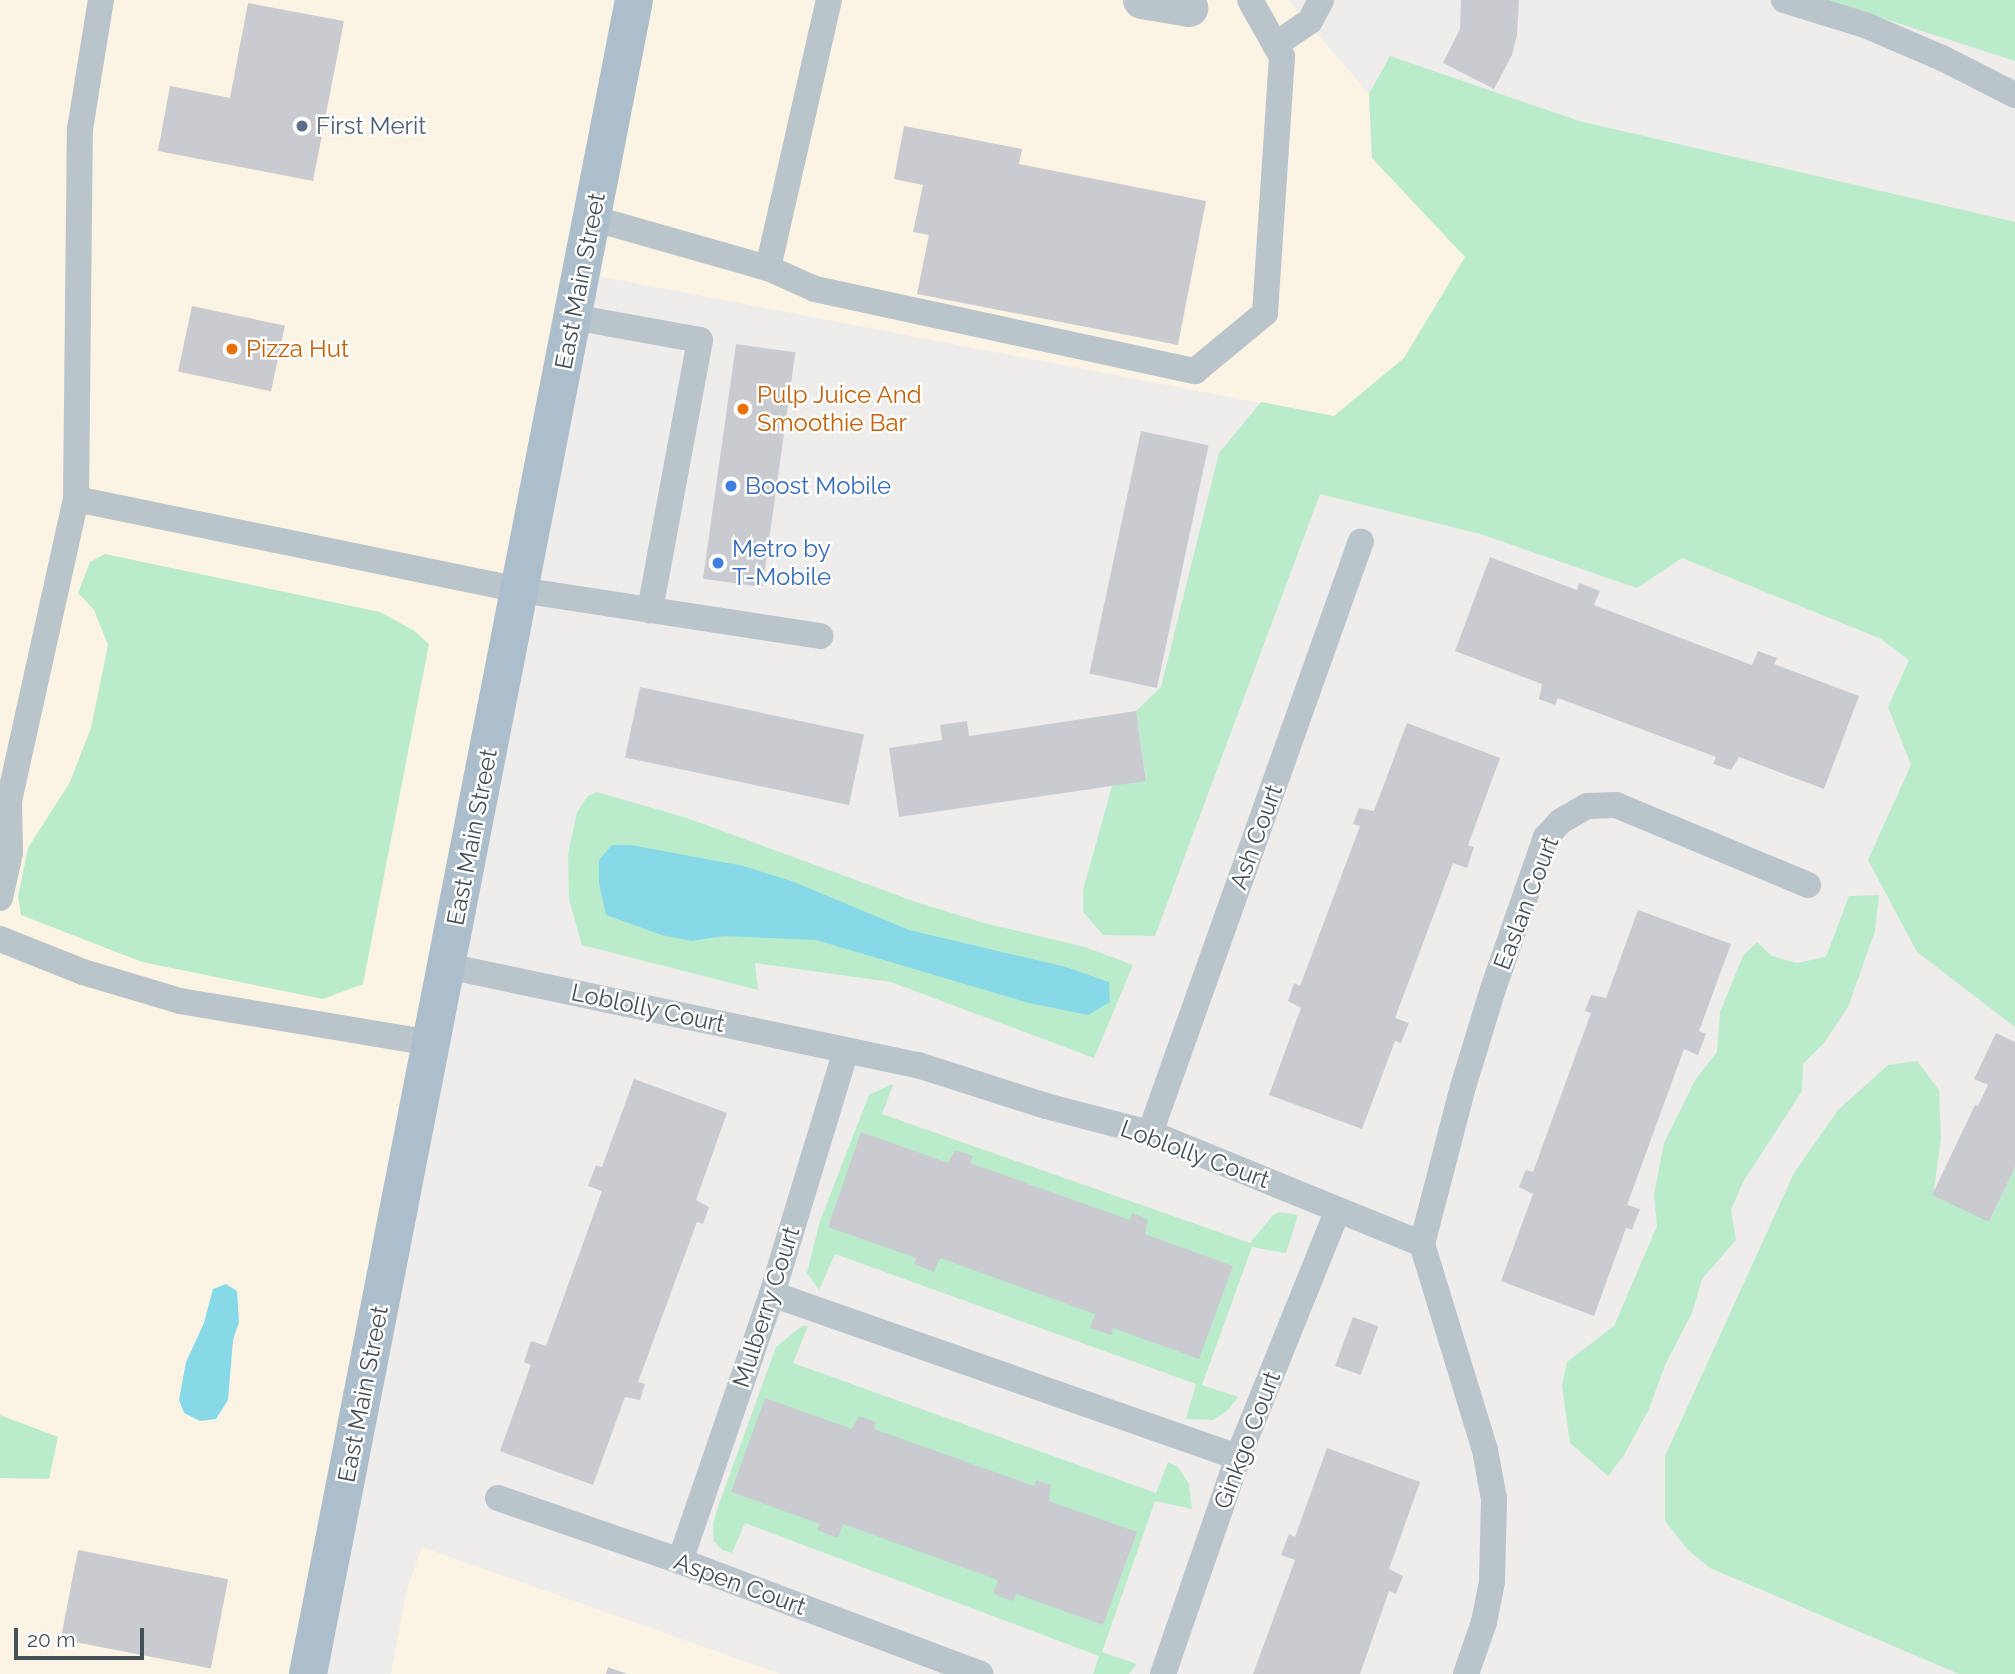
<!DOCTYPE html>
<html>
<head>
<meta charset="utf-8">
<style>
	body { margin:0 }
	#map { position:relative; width:2015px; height:1674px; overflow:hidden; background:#efecec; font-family:Raleway,sans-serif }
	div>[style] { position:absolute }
	.commercial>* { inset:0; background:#fbf3e4 }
	.green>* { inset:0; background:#baeccb }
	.water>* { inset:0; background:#88d9e8 }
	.building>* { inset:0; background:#c9cbd1; transform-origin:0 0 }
	.lane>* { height:26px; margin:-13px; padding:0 13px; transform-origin:13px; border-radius:13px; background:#bac4cb }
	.street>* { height:38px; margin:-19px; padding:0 19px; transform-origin:19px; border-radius:19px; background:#bac4cb }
	.primary>* { height:38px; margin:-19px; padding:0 19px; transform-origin:19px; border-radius:19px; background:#acbdcb }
	.dots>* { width:19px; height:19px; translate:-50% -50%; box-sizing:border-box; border:4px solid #fff; border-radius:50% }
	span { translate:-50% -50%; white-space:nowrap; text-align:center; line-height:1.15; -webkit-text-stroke:5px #fff; paint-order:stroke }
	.service-label { font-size:24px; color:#4e5e75 }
	.left { translate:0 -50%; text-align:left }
	.street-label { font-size:24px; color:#455058 }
	.food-label { font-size:24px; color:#c56008 }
	.shop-label { font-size:24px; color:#366cbe }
	.scale { position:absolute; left:14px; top:1628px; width:130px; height:32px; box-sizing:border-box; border:4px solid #455058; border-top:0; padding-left:9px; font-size:21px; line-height:24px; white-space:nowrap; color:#455058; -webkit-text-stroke:5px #fff; paint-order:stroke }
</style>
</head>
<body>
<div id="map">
	<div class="commercial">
		<div style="clip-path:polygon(0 0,1288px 0,1369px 94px,1372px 158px,1465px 257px,1404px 358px,1334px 417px,582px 273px,308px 1674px,0 1674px,0 1478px,48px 1478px,58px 1437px,0 1416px)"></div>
		<div style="clip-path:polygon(422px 1547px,780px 1674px,391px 1674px,407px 1589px)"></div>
	</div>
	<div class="green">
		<div style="clip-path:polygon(1826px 0,2015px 0,2015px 61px)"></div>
		<div style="clip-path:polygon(1390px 56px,1579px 121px,2015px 222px,2015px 1027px,1917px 952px,1868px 860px,1911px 765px,1888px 707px,1909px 660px,1881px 639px,1682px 558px,1637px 588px,1480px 534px,1320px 494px,1155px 936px,1103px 935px,1083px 912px,1083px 890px,1112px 786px,1146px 780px,1136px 711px,1161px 687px,1219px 453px,1261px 402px,1334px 416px,1404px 358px,1465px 257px,1372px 158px,1369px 94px)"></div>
		<div style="clip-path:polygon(105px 554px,380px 612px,413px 630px,429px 644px,363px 984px,323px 999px,142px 962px,21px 915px,18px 896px,28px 848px,70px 782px,91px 728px,108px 645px,94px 610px,78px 593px,90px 562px)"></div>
		<div style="clip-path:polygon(597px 792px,687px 818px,916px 902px,984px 923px,1085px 947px,1133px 965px,1094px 1058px,891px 982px,755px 963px,758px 990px,582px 945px,569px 900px,568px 855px,577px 812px,588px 796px)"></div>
		<div style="clip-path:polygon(1879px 895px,1875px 931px,1848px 1007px,1824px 1043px,1803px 1064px,1802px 1091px,1743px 1182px,1731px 1210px,1736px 1240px,1702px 1279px,1692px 1313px,1666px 1363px,1648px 1411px,1624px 1455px,1608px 1476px,1570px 1443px,1562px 1386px,1567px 1362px,1614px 1326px,1657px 1226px,1654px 1195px,1664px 1143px,1695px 1080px,1717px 1052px,1720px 1012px,1743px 956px,1757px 942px,1772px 956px,1797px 963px,1826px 957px,1849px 896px)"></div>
		<div style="clip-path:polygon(1917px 1061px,1939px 1090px,1941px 1139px,1934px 1189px,1989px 1222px,2015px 1167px,2015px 1674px,1959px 1674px,1710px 1568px,1688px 1550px,1665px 1521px,1665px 1456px,1794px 1173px,1838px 1110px,1888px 1065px)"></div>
		<div style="clip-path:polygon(890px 1085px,893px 1085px,882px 1114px,1250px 1243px,1273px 1215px,1279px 1212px,1298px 1215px,1286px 1253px,1252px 1247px,1202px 1385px,1238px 1397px,1228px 1410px,1213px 1420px,1186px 1419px,1196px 1384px,835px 1254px,819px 1290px,807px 1273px,820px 1221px,869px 1095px)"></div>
		<div style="clip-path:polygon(802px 1326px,808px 1326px,793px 1363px,1156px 1493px,1168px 1462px,1178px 1467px,1189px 1484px,1192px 1509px,1155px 1501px,1102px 1652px,1137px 1664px,1129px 1674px,1093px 1674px,1099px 1656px,745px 1523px,732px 1553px,722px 1550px,714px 1541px,713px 1523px,719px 1504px,776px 1347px)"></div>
		<div style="clip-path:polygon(0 1415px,58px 1437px,49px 1479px,0 1478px)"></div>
	</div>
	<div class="water">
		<div style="clip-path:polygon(612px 845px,631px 845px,744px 866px,794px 882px,909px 930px,1066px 967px,1109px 982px,1110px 1002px,1088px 1015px,1029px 1003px,816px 940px,725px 936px,691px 941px,662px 935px,606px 915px,599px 883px,599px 860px)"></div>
		<div style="clip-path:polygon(226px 1284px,237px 1291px,239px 1322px,233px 1340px,228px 1400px,216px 1419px,200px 1421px,184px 1413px,179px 1400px,186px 1362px,204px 1323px,213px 1289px)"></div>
	</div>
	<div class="building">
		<div style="clip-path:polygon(1461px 0,1519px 0,1517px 35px,1512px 55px,1494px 89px,1443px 63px,1460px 29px)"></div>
		<div style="clip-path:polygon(248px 3px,344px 21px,313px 181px,158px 151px,170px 86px,230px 98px)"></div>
		<div style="clip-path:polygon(904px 126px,1022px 149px,1019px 164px,1206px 201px,1178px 345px,917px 294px,929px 235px,913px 232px,923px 185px,894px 179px)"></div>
		<div style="left:192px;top:306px;width:95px;height:67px;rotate:12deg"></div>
		<div style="left:736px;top:344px;width:60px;height:237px;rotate:8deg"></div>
		<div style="left:1141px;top:431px;width:69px;height:248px;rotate:12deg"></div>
		<div style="clip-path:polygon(1490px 557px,1577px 590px,1579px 583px,1600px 591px,1594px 605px,1752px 665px,1758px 651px,1777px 658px,1774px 664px,1859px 696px,1824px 789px,1739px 757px,1731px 770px,1713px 764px,1716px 757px,1558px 698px,1555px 705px,1539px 699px,1542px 684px,1455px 651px)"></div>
		<div style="left:640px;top:687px;width:229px;height:72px;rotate:12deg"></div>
		<div style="clip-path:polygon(1136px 711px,1146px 781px,899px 817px,889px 748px,942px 740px,940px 725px,967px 721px,969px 736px)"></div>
		<div style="clip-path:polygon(1407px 723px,1500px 758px,1468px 845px,1474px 847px,1467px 868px,1453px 863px,1395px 1018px,1409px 1023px,1401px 1043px,1395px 1041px,1362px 1129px,1269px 1095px,1301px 1008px,1288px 1001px,1294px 983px,1300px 986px,1360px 826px,1353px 824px,1359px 808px,1374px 811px)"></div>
		<div style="clip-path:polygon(1638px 910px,1731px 944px,1699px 1031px,1706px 1034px,1698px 1055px,1684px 1049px,1627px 1205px,1640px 1209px,1632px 1230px,1626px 1228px,1594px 1316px,1501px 1281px,1533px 1194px,1519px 1187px,1523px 1176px,1526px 1170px,1533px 1172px,1591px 1013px,1585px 1011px,1591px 995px,1606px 998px)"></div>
		<div style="clip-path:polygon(1996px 1033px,2015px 1042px,2015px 1167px,1989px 1222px,1932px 1195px,1975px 1105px,1978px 1106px,1988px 1085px,1974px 1079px)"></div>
		<div style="clip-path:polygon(634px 1079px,727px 1113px,696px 1200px,709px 1207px,703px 1224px,697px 1222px,638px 1382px,645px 1384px,640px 1400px,625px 1397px,593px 1485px,500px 1451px,531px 1365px,524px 1362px,531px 1341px,546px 1346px,602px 1191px,588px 1186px,596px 1165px,602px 1167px)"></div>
		<div style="clip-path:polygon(861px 1132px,948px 1163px,955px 1150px,973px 1156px,970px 1163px,1130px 1220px,1132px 1213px,1148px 1219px,1145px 1234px,1233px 1266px,1199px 1359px,1113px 1328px,1111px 1335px,1090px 1328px,1095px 1314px,940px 1258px,934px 1272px,914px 1264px,916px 1258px,828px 1227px)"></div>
		<div style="left:1353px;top:1317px;width:27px;height:52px;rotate:20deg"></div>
		<div style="clip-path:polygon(765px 1398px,852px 1429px,859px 1416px,876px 1422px,874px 1429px,1034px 1486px,1036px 1480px,1051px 1485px,1049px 1501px,1137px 1532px,1103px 1625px,1016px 1594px,1014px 1601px,1004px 1598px,993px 1593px,998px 1580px,843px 1524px,838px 1538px,817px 1530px,820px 1524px,731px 1492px)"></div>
		<div style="clip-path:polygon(1327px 1448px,1420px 1482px,1389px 1569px,1403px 1576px,1396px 1594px,1389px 1591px,1360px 1674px,1253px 1674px,1295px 1560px,1281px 1555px,1289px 1534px,1295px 1537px)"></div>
		<div style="left:78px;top:1550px;width:153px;height:91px;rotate:11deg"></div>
		<div style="clip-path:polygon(608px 1667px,627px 1674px,606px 1674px)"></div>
	</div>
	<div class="lane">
		<div style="left:1784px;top:0;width:85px;rotate:17.2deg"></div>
		<div style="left:1865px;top:25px;width:84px;rotate:23.2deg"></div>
		<div style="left:1942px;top:58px;width:82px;rotate:26.9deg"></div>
		<div style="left:1275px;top:45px;width:42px;rotate:-34.4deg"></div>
		<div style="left:1310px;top:21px;width:24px;rotate:-62deg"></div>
		<div style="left:592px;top:218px;width:183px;rotate:15.9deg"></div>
		<div style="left:768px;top:268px;width:275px;rotate:-77.2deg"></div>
		<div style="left:768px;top:268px;width:51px;rotate:24.1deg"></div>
		<div style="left:815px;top:289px;width:389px;rotate:12.2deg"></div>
		<div style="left:1195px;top:371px;width:91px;rotate:-39.6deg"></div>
		<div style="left:1265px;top:313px;width:257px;rotate:-86.2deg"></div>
		<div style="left:1282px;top:57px;width:65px;rotate:-119.3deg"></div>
		<div style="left:573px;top:317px;width:129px;rotate:10.3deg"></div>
		<div style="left:700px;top:340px;width:275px;rotate:100.5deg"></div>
		<div style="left:76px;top:499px;width:453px;rotate:11.6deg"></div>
		<div style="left:520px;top:590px;width:304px;rotate:8.7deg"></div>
		<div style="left:0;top:898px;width:46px;rotate:-77.5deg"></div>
		<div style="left:10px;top:853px;width:52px;rotate:-91.1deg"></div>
		<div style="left:9px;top:801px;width:309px;rotate:-77.5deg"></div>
		<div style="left:76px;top:499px;width:370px;rotate:-89.4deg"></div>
		<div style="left:80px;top:129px;width:131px;rotate:-80.8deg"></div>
		<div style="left:0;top:939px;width:89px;rotate:21.7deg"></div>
		<div style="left:83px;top:972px;width:101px;rotate:16.6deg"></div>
		<div style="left:180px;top:1001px;width:255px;rotate:9.5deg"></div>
		<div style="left:447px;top:966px;width:481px;rotate:11.9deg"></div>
		<div style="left:918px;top:1065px;width:134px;rotate:17.8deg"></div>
		<div style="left:1046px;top:1106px;width:107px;rotate:14.6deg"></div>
		<div style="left:1150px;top:1133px;width:294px;rotate:22.2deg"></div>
		<div style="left:1422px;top:1244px;width:215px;rotate:73deg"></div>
		<div style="left:1485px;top:1450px;width:50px;rotate:79.6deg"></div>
		<div style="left:1494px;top:1499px;width:83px;rotate:91.4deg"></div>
		<div style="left:1492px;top:1582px;width:41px;rotate:101.3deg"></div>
		<div style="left:1484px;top:1622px;width:55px;rotate:109.1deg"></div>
		<div style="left:1150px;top:1133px;width:628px;rotate:-70.38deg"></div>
		<div style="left:1422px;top:1244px;width:162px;rotate:-75.4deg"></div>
		<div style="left:1463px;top:1087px;width:102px;rotate:-73deg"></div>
		<div style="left:1493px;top:989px;width:161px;rotate:-70.8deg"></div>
		<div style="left:1546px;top:837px;width:22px;rotate:-47deg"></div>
		<div style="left:1561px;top:821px;width:30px;rotate:-30deg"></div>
		<div style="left:1587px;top:806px;width:29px;rotate:-2deg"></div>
		<div style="left:1616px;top:805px;width:208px;rotate:22.6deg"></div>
		<div style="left:772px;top:1294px;width:494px;rotate:19.3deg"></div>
		<div style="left:498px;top:1498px;width:193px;rotate:19.1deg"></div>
		<div style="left:680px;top:1561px;width:321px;rotate:20.6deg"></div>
		<div style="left:680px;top:1561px;width:282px;rotate:-71deg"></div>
		<div style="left:772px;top:1294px;width:254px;rotate:-73.1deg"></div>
		<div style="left:1163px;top:1674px;width:230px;rotate:-70.9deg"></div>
		<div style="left:1238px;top:1457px;width:266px;rotate:-68deg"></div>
	</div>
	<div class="street">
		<div style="left:1142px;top:0;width:48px;rotate:9.7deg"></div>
	</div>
	<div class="primary">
		<div style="left:308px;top:1674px;width:1705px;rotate:-78.98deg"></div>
	</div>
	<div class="dots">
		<div style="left:302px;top:126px;background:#5c6f8a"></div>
		<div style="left:232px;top:349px;background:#e8710a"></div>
		<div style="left:743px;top:409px;background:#e8710a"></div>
		<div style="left:731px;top:486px;background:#3f7fe0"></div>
		<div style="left:718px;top:563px;background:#3f7fe0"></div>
	</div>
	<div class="service-label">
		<span class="left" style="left:316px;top:126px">First Merit</span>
	</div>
	<div class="street-label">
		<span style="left:580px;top:281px;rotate:-79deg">East Main Street</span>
		<span style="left:472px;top:837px;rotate:-79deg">East Main Street</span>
		<span style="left:1256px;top:837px;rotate:-70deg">Ash Court</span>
		<span style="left:1526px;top:903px;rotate:-69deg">Easlan Court</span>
		<span style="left:648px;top:1008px;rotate:12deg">Loblolly Court</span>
		<span style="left:1195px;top:1154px;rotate:20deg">Loblolly Court</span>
		<span style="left:766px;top:1307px;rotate:-72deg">Mulberry Court</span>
		<span style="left:363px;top:1394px;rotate:-79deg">East Main Street</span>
		<span style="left:1247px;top:1440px;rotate:-69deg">Ginkgo Court</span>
		<span style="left:740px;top:1584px;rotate:20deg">Aspen Court</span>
	</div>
	<div class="food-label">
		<span class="left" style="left:246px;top:349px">Pizza Hut</span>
		<span class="left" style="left:757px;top:409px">Pulp Juice And<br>Smoothie Bar</span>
	</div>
	<div class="shop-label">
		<span class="left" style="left:745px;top:486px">Boost Mobile</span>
		<span class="left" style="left:732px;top:563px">Metro by<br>T-Mobile</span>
	</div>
	<div class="scale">20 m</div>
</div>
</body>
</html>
